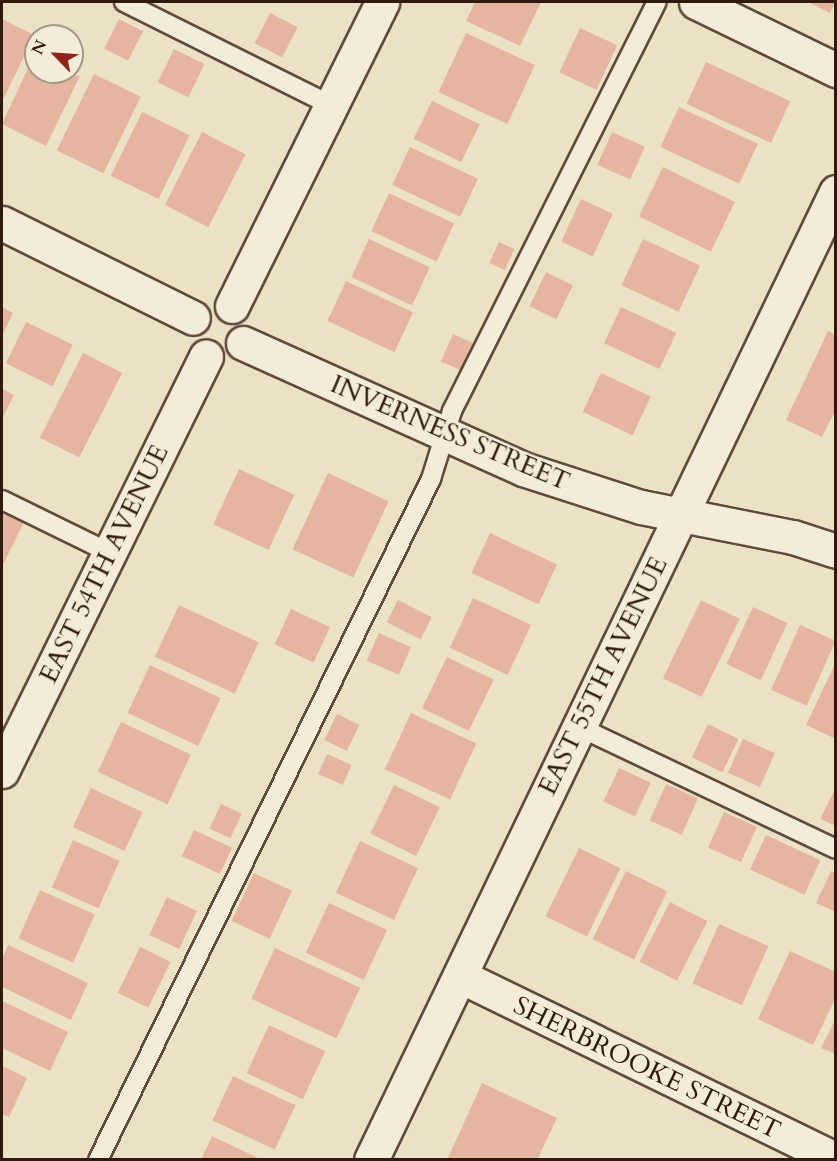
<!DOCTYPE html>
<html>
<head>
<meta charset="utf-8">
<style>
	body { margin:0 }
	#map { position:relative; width:837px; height:1161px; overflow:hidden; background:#ebe1c5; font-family:Cardo,serif }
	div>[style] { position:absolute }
	.building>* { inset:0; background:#e6b59f; transform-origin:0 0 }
	.roads { filter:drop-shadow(2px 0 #5f4b3b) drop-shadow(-2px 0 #5f4b3b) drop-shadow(0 2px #5f4b3b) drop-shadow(0 -2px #5f4b3b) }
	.lane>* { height:18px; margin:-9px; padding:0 9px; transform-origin:9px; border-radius:9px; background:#f2ecd9 }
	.street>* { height:33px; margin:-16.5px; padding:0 16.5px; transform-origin:16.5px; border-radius:16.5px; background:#f2ecd9 }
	span { translate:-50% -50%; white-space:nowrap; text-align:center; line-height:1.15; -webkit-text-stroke:4.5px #f2ecd9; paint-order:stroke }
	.street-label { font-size:26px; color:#30190d }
	.frame { position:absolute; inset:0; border:3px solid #30190d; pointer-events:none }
	.north { position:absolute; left:24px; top:24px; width:60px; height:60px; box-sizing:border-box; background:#f2ecd9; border:2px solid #a49887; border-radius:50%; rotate:295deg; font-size:16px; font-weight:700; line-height:24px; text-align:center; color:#30190d }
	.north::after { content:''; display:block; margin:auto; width:21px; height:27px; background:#8f2418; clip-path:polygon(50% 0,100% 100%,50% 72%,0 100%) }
</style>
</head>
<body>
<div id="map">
	<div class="building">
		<div style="clip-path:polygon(475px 2px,541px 2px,520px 46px,466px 21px)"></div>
		<div style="clip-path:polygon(808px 2px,836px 2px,830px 13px)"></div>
		<div style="left:270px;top:13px;width:31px;height:34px;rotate:27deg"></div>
		<div style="clip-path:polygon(2px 19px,34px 35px,2px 102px)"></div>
		<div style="left:119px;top:19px;width:27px;height:33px;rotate:27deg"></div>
		<div style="left:580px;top:28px;width:41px;height:49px;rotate:25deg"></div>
		<div style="left:466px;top:33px;width:76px;height:65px;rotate:25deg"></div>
		<div style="left:174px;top:49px;width:34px;height:37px;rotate:26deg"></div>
		<div style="clip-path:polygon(36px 51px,36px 72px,80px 76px,46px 146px,2px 124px)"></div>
		<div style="left:706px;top:62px;width:93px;height:46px;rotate:25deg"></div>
		<div style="left:94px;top:74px;width:52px;height:85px;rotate:26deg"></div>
		<div style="left:432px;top:101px;width:53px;height:42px;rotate:26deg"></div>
		<div style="left:679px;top:107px;width:87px;height:44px;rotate:25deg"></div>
		<div style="left:142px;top:112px;width:53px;height:71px;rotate:26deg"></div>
		<div style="left:202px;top:132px;width:49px;height:82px;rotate:27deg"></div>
		<div style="left:612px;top:132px;width:36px;height:36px;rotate:24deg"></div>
		<div style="left:410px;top:147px;width:75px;height:42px;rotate:25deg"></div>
		<div style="left:663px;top:167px;width:80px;height:55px;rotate:26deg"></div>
		<div style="left:389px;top:193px;width:72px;height:42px;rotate:25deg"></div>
		<div style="left:581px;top:199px;width:35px;height:47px;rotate:25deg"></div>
		<div style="left:369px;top:239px;width:67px;height:42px;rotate:25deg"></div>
		<div style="left:643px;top:239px;width:63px;height:51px;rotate:25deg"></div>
		<div style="left:499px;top:242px;width:17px;height:23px;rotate:25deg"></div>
		<div style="left:546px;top:272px;width:30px;height:38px;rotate:26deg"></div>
		<div style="left:346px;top:281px;width:74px;height:44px;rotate:25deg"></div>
		<div style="clip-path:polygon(2px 307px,13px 313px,2px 336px)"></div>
		<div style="left:621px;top:307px;width:61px;height:40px;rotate:25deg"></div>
		<div style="left:26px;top:322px;width:52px;height:46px;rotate:26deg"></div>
		<div style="clip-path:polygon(828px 331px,836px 335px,836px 409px,822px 437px,786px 420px)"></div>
		<div style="left:453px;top:334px;width:22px;height:30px;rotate:24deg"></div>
		<div style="left:83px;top:353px;width:44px;height:95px;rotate:27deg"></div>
		<div style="left:601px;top:373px;width:55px;height:43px;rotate:25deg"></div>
		<div style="clip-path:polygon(2px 389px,14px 395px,2px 419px)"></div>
		<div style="left:239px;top:469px;width:61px;height:61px;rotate:25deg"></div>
		<div style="left:328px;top:473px;width:67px;height:84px;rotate:25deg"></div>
		<div style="clip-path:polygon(2px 511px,24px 522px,2px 567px)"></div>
		<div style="left:490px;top:533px;width:74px;height:44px;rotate:25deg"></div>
		<div style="left:473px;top:598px;width:64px;height:55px;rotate:25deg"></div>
		<div style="left:398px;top:600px;width:38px;height:25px;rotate:27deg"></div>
		<div style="left:701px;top:600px;width:43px;height:87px;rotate:26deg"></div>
		<div style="left:179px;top:605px;width:88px;height:57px;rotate:25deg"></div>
		<div style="left:753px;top:607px;width:38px;height:63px;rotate:25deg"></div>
		<div style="left:291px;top:609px;width:43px;height:39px;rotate:25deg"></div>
		<div style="left:800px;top:625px;width:39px;height:71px;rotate:24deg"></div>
		<div style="left:379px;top:633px;width:35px;height:30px;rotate:24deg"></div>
		<div style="left:447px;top:657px;width:52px;height:57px;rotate:26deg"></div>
		<div style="clip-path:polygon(836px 662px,836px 739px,806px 725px)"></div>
		<div style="left:150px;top:665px;width:78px;height:53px;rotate:25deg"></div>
		<div style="left:411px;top:713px;width:72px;height:62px;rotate:25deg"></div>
		<div style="left:337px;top:714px;width:25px;height:29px;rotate:26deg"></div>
		<div style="left:121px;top:722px;width:77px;height:55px;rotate:25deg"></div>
		<div style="left:708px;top:724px;width:34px;height:37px;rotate:26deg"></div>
		<div style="left:743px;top:739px;width:35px;height:37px;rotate:24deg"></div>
		<div style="left:327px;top:754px;width:27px;height:22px;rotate:24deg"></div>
		<div style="left:619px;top:768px;width:35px;height:37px;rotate:25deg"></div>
		<div style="left:666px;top:784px;width:35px;height:40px;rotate:24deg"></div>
		<div style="left:394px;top:785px;width:51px;height:54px;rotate:26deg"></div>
		<div style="clip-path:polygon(836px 787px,836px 826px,820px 819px)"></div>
		<div style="left:91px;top:788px;width:57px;height:43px;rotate:25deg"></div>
		<div style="left:221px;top:804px;width:23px;height:27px;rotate:25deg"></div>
		<div style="left:724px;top:812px;width:36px;height:39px;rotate:24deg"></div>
		<div style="left:194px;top:830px;width:42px;height:29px;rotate:25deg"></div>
		<div style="left:766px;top:835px;width:60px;height:38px;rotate:25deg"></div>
		<div style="left:73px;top:840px;width:51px;height:52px;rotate:24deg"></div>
		<div style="left:360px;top:841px;width:64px;height:57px;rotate:25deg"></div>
		<div style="left:579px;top:848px;width:46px;height:76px;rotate:26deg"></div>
		<div style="left:626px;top:871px;width:46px;height:76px;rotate:26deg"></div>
		<div style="clip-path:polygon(831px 871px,836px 873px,836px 912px,816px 903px)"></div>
		<div style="left:254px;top:873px;width:42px;height:53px;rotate:25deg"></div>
		<div style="left:40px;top:890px;width:60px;height:53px;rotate:24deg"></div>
		<div style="left:167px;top:897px;width:33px;height:42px;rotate:25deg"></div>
		<div style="left:670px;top:902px;width:42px;height:67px;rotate:27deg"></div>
		<div style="left:329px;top:903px;width:64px;height:55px;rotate:25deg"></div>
		<div style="left:719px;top:924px;width:54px;height:65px;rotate:24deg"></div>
		<div style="clip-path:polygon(8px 945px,88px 983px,71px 1020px,2px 987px,2px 959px)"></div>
		<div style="left:140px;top:947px;width:34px;height:51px;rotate:26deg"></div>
		<div style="left:275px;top:948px;width:94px;height:56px;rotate:25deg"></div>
		<div style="clip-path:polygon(790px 951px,836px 972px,836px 997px,813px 1045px,758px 1019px)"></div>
		<div style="clip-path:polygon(2px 1001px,68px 1032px,50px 1071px,2px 1048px)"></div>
		<div style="clip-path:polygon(836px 1018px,836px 1054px,821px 1048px)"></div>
		<div style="left:269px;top:1025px;width:62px;height:53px;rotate:25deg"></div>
		<div style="clip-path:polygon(2px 1066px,27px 1078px,9px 1117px,2px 1114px)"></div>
		<div style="left:233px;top:1076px;width:69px;height:49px;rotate:25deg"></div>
		<div style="clip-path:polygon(482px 1083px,557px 1118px,537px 1160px,447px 1160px)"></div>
		<div style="clip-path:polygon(212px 1136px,262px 1160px,201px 1160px)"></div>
	</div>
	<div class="roads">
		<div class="lane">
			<div style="left:124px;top:2px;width:231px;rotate:26.5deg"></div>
			<div style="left:2px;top:500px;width:120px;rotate:26.1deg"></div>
			<div style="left:579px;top:727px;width:284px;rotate:25.4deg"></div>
			<div style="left:98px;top:1160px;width:758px;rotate:-63.94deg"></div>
			<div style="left:431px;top:479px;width:71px;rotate:-72.8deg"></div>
			<div style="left:452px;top:411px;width:457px;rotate:-63.4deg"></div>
		</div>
		<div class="street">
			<div style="left:696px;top:2px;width:156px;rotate:25.9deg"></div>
			<div style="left:2px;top:223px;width:213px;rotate:26.4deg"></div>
			<div style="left:232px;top:306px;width:339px;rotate:-63.7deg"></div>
			<div style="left:243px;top:343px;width:307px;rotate:24.2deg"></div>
			<div style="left:523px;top:469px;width:124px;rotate:17.9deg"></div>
			<div style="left:641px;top:507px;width:155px;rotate:11.2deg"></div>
			<div style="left:793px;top:537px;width:45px;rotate:18deg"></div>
			<div style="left:2px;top:771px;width:462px;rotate:-63.8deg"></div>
			<div style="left:460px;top:976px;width:418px;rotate:26deg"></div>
			<div style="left:371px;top:1160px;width:1074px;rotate:-64.34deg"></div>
		</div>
	</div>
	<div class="street-label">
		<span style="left:450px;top:433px;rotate:23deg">INVERNESS STREET</span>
		<span style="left:104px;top:564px;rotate:-64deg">EAST 54TH AVENUE</span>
		<span style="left:603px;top:676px;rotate:-64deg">EAST 55TH AVENUE</span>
		<span style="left:647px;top:1068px;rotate:26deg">SHERBROOKE STREET</span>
	</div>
	<div class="frame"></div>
	<div class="north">N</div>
</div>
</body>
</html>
